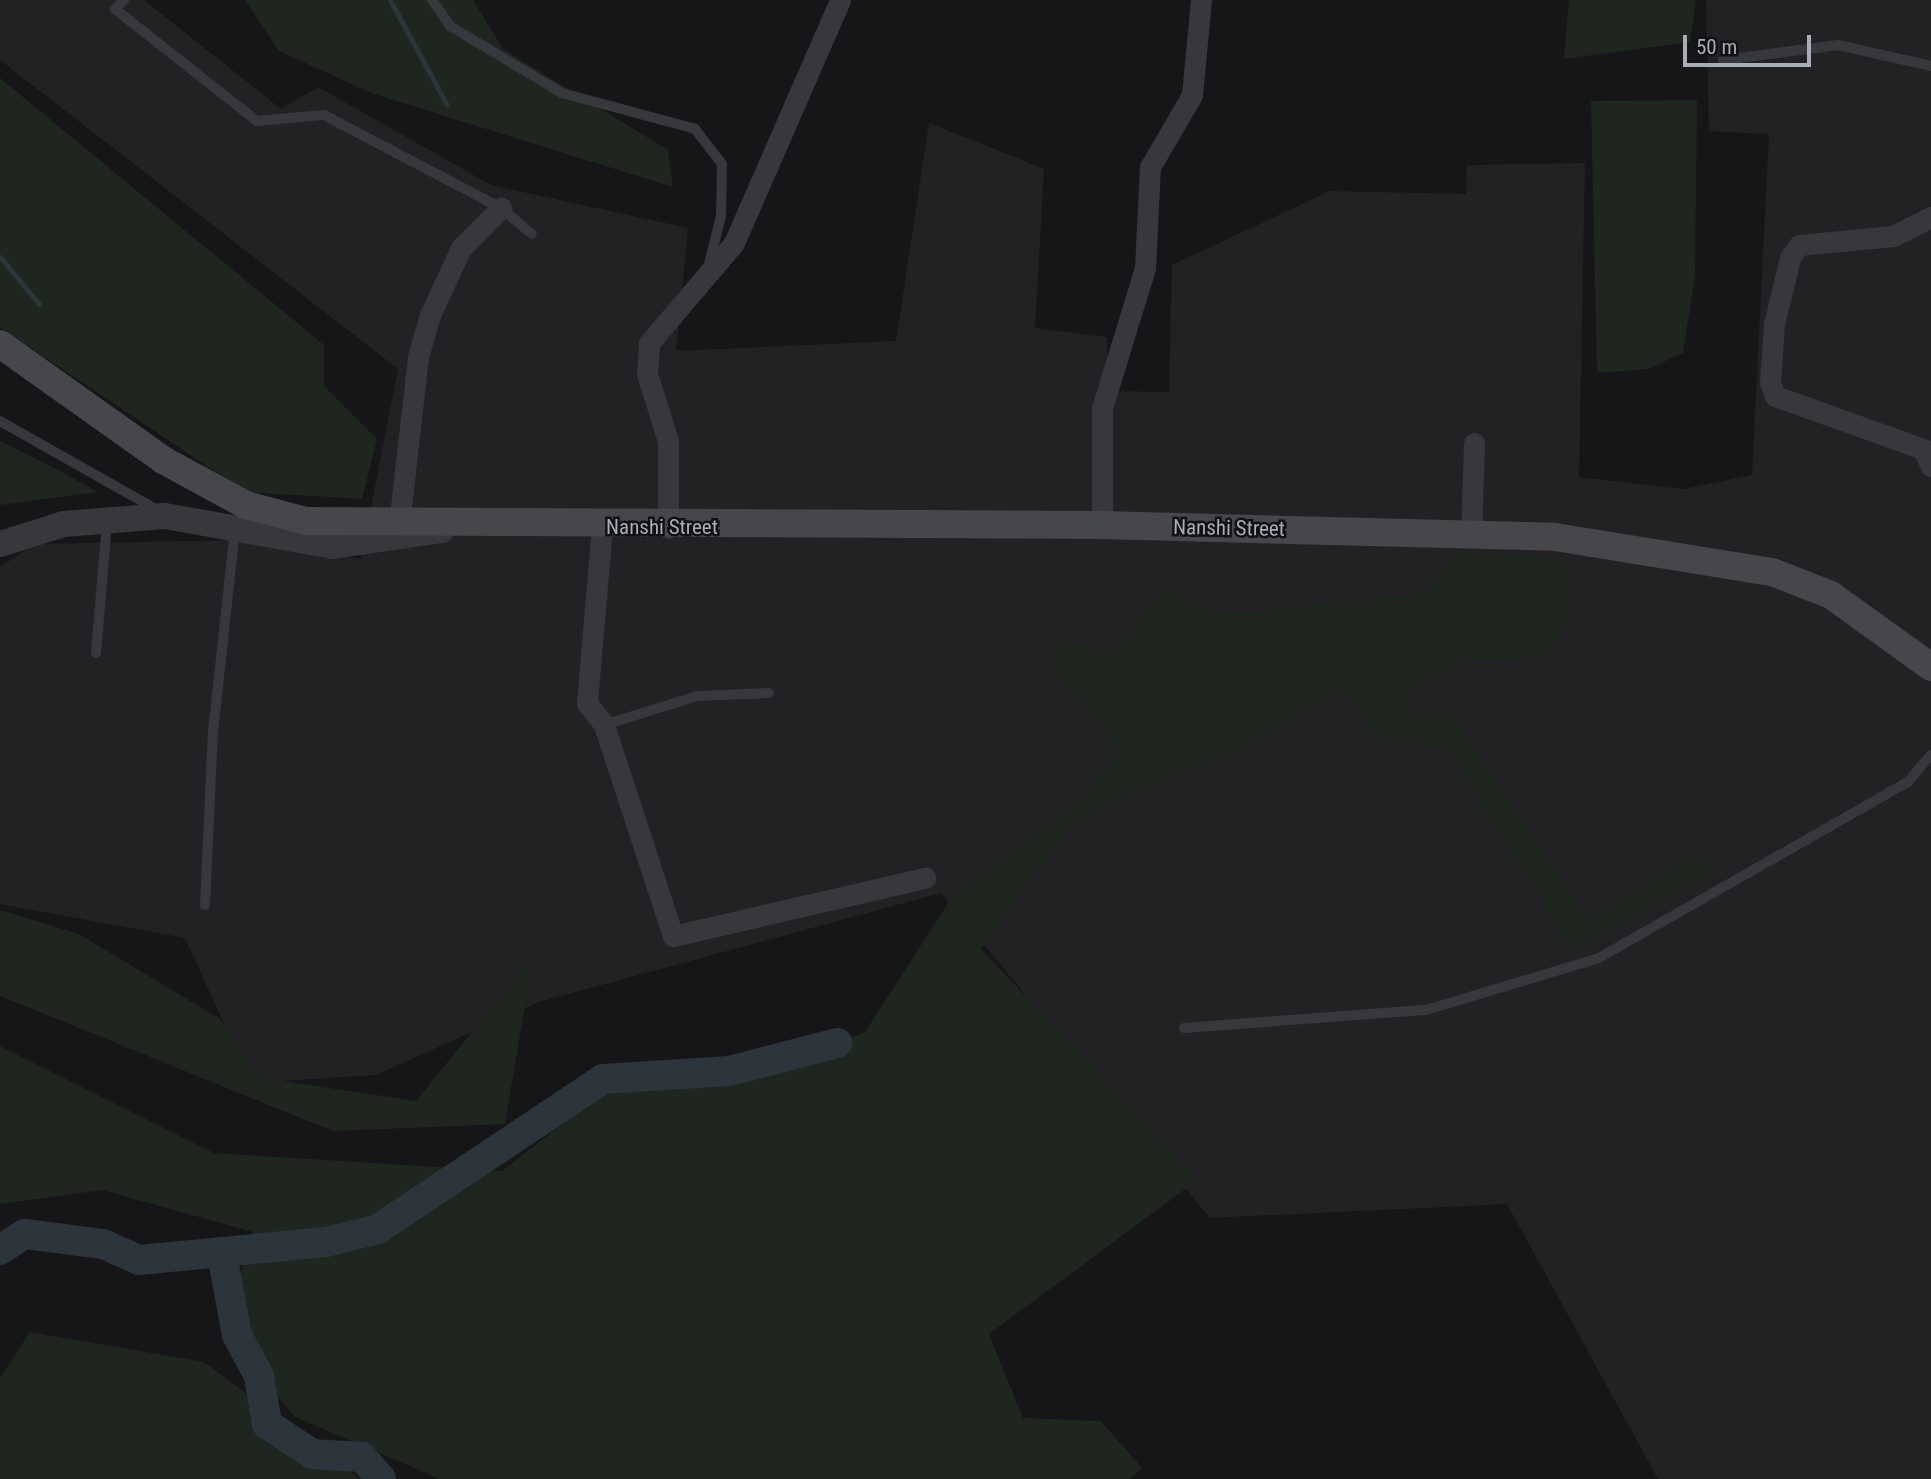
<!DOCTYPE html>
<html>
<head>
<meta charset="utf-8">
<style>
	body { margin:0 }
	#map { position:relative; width:1931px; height:1479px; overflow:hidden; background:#161618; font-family:"Roboto Condensed",sans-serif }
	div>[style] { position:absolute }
	.built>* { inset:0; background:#222225 }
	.green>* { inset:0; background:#1e261f }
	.stream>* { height:5px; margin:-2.5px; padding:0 2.5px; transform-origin:2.5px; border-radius:2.5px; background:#2c353c }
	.river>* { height:30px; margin:-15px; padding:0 15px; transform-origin:15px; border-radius:15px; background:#2c353c }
	.service>* { height:10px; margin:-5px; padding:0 5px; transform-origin:5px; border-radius:5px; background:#37383d }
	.minor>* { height:21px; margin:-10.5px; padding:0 10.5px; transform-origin:10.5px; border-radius:10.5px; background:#37383d }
	.tertiary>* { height:26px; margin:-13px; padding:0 13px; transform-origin:13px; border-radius:13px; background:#37383d }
	.secondary>* { height:28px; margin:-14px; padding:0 14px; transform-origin:14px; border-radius:14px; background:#45474d }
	span { translate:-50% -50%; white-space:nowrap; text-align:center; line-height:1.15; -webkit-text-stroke:5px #111113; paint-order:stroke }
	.street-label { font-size:21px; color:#a8adb8 }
	.scale { position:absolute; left:1683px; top:35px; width:128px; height:32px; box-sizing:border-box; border:4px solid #a8adb8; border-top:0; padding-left:9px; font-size:21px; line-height:24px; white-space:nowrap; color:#a8adb8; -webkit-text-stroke:5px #111113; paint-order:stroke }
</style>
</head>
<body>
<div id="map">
	<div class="built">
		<div style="clip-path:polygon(0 0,144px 0,281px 109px,318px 87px,491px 185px,688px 228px,676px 351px,896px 341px,929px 123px,1044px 169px,1035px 328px,1107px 337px,1107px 391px,1169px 392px,1172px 265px,1330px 191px,1466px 194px,1467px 165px,1585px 163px,1579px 477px,1684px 489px,1752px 475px,1769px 134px,1709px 131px,1706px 0,1931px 0,1931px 1479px,1658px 1479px,1507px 1204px,1210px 1218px,941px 893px,539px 1002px,376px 1075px,251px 1083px,185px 938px,0 904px,0 567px,35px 544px,241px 540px,361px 559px,398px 369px,0 60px)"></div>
	</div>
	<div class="green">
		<div style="clip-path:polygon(245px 0,473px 0,503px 49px,668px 150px,673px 187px,371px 93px,279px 51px)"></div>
		<div style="clip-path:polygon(1569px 0,1696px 0,1690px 42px,1564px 59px)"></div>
		<div style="clip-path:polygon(0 78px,324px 345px,324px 386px,377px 439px,362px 499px,245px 492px,0 327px)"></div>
		<div style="clip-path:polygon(1697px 100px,1695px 276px,1683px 353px,1648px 369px,1597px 373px,1591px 101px)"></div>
		<div style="clip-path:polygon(0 441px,64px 473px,97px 492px,0 505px)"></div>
		<div style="clip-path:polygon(1460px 550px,1569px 560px,1567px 626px,1542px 658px,1465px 660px,1401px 698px,1416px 712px,1448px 712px,1587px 920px,1696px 852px,1719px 870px,1573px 952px,1448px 749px,1381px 742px,1345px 691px,1231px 755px,1110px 803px,1066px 832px,981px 949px,1199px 1179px,989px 1334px,1023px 1418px,1101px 1421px,1142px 1468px,1129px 1479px,440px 1479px,295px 1417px,223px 1332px,253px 1232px,102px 1190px,0 1204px,0 1046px,214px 1153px,502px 1171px,609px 1088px,780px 1071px,865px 1032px,956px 891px,1085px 796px,1122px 749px,1052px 673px,1057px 641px,1115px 648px,1165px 588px,1226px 614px,1426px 592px)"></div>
		<div style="clip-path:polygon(0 910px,79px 934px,220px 1019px,263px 1078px,416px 1101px,533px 957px,505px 1124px,333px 1131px,0 996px)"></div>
		<div style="clip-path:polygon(30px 1332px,204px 1362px,360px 1479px,0 1479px,0 1378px)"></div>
	</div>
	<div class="stream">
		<div style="left:390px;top:0;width:119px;rotate:61.5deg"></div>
		<div style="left:0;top:257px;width:61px;rotate:50.3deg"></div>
	</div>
	<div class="river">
		<div style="left:0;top:1250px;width:30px;rotate:-33deg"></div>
		<div style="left:25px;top:1234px;width:79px;rotate:7.3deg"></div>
		<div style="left:103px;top:1244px;width:39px;rotate:24deg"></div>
		<div style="left:139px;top:1260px;width:188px;rotate:-5.5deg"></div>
		<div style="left:326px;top:1242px;width:54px;rotate:-14deg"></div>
		<div style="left:378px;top:1229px;width:270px;rotate:-33.7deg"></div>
		<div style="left:603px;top:1079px;width:126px;rotate:-3.6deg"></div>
		<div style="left:729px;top:1071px;width:112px;rotate:-14.5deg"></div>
		<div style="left:222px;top:1254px;width:82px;rotate:79.5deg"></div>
		<div style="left:237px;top:1335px;width:47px;rotate:61.8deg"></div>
		<div style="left:259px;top:1376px;width:49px;rotate:80.5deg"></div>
		<div style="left:267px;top:1424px;width:54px;rotate:33.7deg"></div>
		<div style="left:312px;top:1454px;width:50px;rotate:3.4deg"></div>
		<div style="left:362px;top:1457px;width:29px;rotate:49deg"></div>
	</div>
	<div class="service">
		<div style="left:124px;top:0;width:13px;rotate:135deg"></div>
		<div style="left:115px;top:9px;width:181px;rotate:38.3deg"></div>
		<div style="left:257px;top:121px;width:67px;rotate:-5.1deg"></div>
		<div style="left:324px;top:115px;width:200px;rotate:27.7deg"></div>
		<div style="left:501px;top:208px;width:40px;rotate:40deg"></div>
		<div style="left:432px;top:0;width:32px;rotate:55deg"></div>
		<div style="left:450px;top:26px;width:131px;rotate:30.9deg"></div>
		<div style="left:562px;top:93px;width:138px;rotate:15.1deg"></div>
		<div style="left:695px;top:129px;width:44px;rotate:52.4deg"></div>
		<div style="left:722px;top:164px;width:52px;rotate:91.1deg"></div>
		<div style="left:721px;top:216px;width:49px;rotate:104deg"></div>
		<div style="left:1723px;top:60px;width:116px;rotate:-7.4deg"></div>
		<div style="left:1838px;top:45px;width:95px;rotate:12.7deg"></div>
		<div style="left:0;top:421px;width:180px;rotate:29.5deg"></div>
		<div style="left:96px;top:653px;width:131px;rotate:-85.2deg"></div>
		<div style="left:604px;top:725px;width:97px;rotate:-17.3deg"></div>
		<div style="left:697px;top:696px;width:72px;rotate:-2.4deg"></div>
		<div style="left:205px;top:905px;width:173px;rotate:-87.4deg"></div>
		<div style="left:213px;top:732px;width:202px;rotate:-83.8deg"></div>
		<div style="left:1184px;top:1028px;width:243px;rotate:-4.3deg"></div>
		<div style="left:1426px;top:1010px;width:181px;rotate:-16.7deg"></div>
		<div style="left:1599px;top:958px;width:356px;rotate:-29.7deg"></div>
		<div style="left:1908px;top:782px;width:35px;rotate:-50deg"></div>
	</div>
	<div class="minor">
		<div style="left:1931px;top:217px;width:42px;rotate:153.4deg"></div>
		<div style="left:1893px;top:236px;width:94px;rotate:174.5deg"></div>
		<div style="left:1799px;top:245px;width:16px;rotate:125deg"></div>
		<div style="left:1790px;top:258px;width:68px;rotate:103.6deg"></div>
		<div style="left:1774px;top:324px;width:58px;rotate:93.9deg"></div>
		<div style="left:1770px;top:382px;width:15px;rotate:70deg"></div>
		<div style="left:1775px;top:396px;width:157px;rotate:19.7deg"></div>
		<div style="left:1923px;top:449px;width:19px;rotate:65deg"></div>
		<div style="left:1102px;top:525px;width:117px;rotate:-90deg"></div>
		<div style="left:1102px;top:408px;width:146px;rotate:-72.9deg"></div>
		<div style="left:1145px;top:268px;width:101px;rotate:-87.2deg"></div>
		<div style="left:1150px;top:167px;width:83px;rotate:-59.7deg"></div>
		<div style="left:1192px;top:95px;width:95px;rotate:-84.6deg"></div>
		<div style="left:602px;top:527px;width:177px;rotate:94.9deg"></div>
		<div style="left:587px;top:703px;width:28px;rotate:52deg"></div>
		<div style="left:604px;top:725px;width:222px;rotate:71.9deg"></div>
		<div style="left:673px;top:936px;width:259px;rotate:-13deg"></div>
		<div style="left:668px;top:528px;width:87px;rotate:-90deg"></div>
		<div style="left:668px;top:441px;width:70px;rotate:-107.4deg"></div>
		<div style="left:647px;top:374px;width:31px;rotate:-86deg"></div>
		<div style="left:649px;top:343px;width:131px;rotate:-49.6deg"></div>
		<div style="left:734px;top:243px;width:265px;rotate:-66.4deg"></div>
		<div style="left:398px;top:533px;width:177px;rotate:-83.5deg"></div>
		<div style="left:418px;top:357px;width:44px;rotate:-74.1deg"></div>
		<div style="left:430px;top:315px;width:74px;rotate:-65.2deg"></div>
		<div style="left:461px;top:248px;width:57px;rotate:-45deg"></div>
		<div style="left:1471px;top:535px;width:92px;rotate:-88.1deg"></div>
	</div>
	<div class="tertiary">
		<div style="left:0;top:544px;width:67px;rotate:-17.4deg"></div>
		<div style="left:64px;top:524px;width:101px;rotate:-4.5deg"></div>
		<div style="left:165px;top:516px;width:171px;rotate:10.1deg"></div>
		<div style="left:333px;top:546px;width:110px;rotate:-8.4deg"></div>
	</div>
	<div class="secondary">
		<div style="left:0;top:344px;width:200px;rotate:35.4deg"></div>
		<div style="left:163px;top:460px;width:94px;rotate:28.5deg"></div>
		<div style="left:246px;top:505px;width:62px;rotate:14.9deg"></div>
		<div style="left:306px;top:521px;width:796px;rotate:0.29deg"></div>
		<div style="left:1102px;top:525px;width:453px;rotate:1.5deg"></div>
		<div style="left:1555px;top:537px;width:220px;rotate:9.2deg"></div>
		<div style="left:1772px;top:572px;width:63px;rotate:21.3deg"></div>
		<div style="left:1831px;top:595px;width:123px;rotate:35.8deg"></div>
	</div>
	<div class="street-label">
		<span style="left:662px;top:527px">Nanshi Street</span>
		<span style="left:1229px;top:528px;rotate:1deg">Nanshi Street</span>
	</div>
	<div class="scale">50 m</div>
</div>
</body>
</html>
